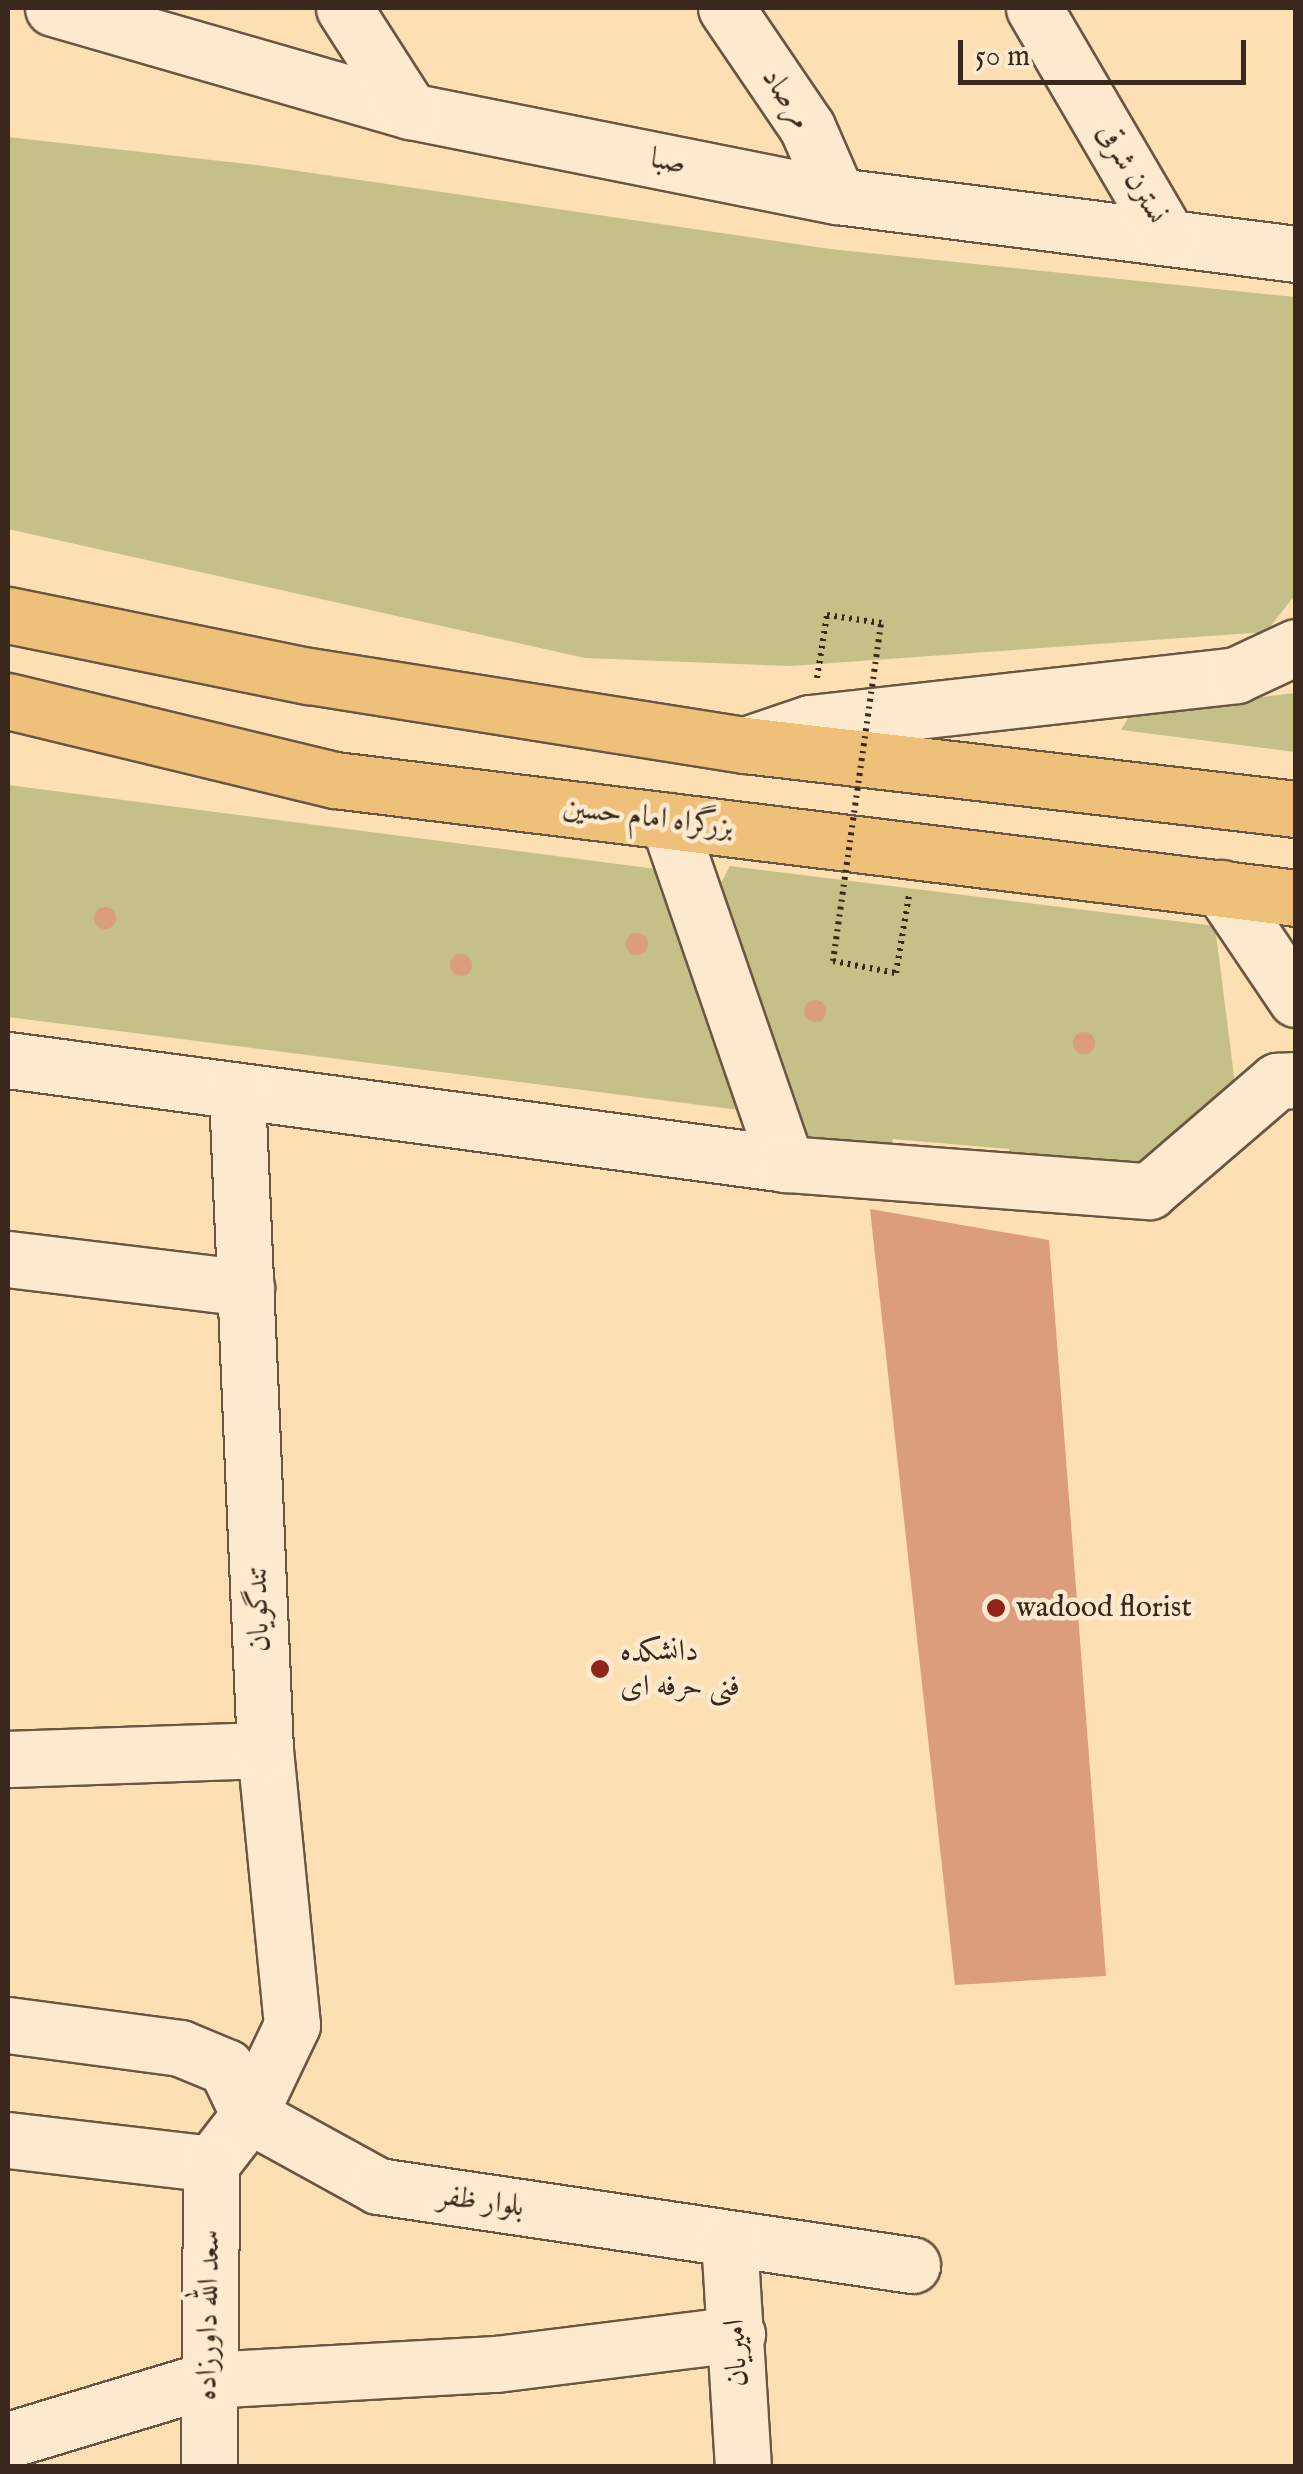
<!DOCTYPE html>
<html>
<head>
<meta charset="utf-8">
<style>
	body { margin:0 }
	#map { position:relative; width:1303px; height:2474px; overflow:hidden; background:#fcdfb3; font-family:"IM FELL English",Amiri,serif }
	div>[style] { position:absolute }
	.green>* { inset:0; background:#c5c088 }
	.building>* { inset:0; background:#db9d7b }
	.round { border-radius:50% }
	.path>* { height:6px; margin-top:-3px; transform-origin:0; background:repeating-linear-gradient(90deg,#3a281c 0 2.5px,transparent 0 7.5px) }
	.roads { filter:drop-shadow(2px 0 #6a5642) drop-shadow(-2px 0 #6a5642) drop-shadow(0 2px #6a5642) drop-shadow(0 -2px #6a5642) }
	.minor>* { height:55px; margin:-27.5px; padding:0 27.5px; transform-origin:27.5px; border-radius:27.5px; background:#fdeace }
	.highway>* { height:55px; margin:-27.5px; padding:0 27.5px; transform-origin:27.5px; border-radius:27.5px; background:#eec07a }
	.path-bridge>* { height:6px; margin-top:-3px; transform-origin:0; background:repeating-linear-gradient(90deg,#3a281c 0 2.5px,transparent 0 7.5px) }
	.dots>* { width:28px; height:28px; translate:-50% -50%; box-sizing:border-box; border:5px solid #fdeace; border-radius:50% }
	span { translate:-50% -50%; white-space:nowrap; text-align:center; line-height:1.15; -webkit-text-stroke:9px #fdeace; paint-order:stroke }
	.street-label { font-size:30px; color:#3a281c }
	.poi-label { font-size:30px; color:#3a281c }
	.left { translate:0 -50%; text-align:left }
	.frame { position:absolute; inset:0; border:10px solid #3a281c; pointer-events:none }
	.scale { position:absolute; left:958px; top:40px; width:288px; height:45px; box-sizing:border-box; border:5px solid #3a281c; border-top:0; padding-left:12px; font-size:30px; line-height:35px; white-space:nowrap; color:#3a281c; -webkit-text-stroke:8px #fdeace; paint-order:stroke }
</style>
</head>
<body>
<div id="map">
	<div class="green">
		<div style="clip-path:polygon(8px 137px,264px 166px,830px 249px,1295px 297px,1295px 595px,1266px 632px,790px 666px,585px 658px,8px 529px)"></div>
		<div style="clip-path:polygon(1295px 693px,1295px 752px,1121px 730px,1131px 713px)"></div>
		<div style="clip-path:polygon(8px 785px,656px 869px,747px 1111px,8px 1017px)"></div>
		<div style="clip-path:polygon(730px 866px,1215px 926px,1236px 1092px,1136px 1181px,1008px 1165px,1009px 1149px,893px 1139px,891px 1149px,810px 1137px,767px 1087px,705px 914px)"></div>
	</div>
	<div class="building">
		<div class="round" style="left:94px;top:907px;width:22px;height:22px"></div>
		<div class="round" style="left:626px;top:933px;width:22px;height:22px"></div>
		<div class="round" style="left:450px;top:954px;width:22px;height:22px"></div>
		<div class="round" style="left:804px;top:1000px;width:22px;height:22px"></div>
		<div class="round" style="left:1073px;top:1032px;width:22px;height:22px"></div>
		<div style="clip-path:polygon(870px 1209px,1049px 1240px,1106px 1976px,955px 1985px)"></div>
	</div>
	<div class="path">
		<div style="left:817px;top:678px;width:64px;rotate:-81deg"></div>
		<div style="left:827px;top:615px;width:55px;rotate:8.4deg"></div>
		<div style="left:833px;top:961px;width:64px;rotate:10.8deg"></div>
		<div style="left:896px;top:973px;width:79px;rotate:-80.5deg"></div>
	</div>
	<div class="roads">
		<div class="minor">
			<div style="left:53px;top:8px;width:372px;rotate:16.1deg"></div>
			<div style="left:410px;top:111px;width:435px;rotate:11.3deg"></div>
			<div style="left:837px;top:196px;width:463px;rotate:7.2deg"></div>
			<div style="left:344px;top:8px;width:122px;rotate:57.3deg"></div>
			<div style="left:726px;top:8px;width:144px;rotate:55.8deg"></div>
			<div style="left:807px;top:127px;width:75px;rotate:66.5deg"></div>
			<div style="left:1034px;top:8px;width:265px;rotate:59.7deg"></div>
			<div style="left:745px;top:745px;width:69px;rotate:-18.7deg"></div>
			<div style="left:810px;top:723px;width:429px;rotate:-6.4deg"></div>
			<div style="left:1236px;top:675px;width:66px;rotate:-25deg"></div>
			<div style="left:668px;top:821px;width:363px;rotate:71deg"></div>
			<div style="left:1221px;top:888px;width:134px;rotate:56deg"></div>
			<div style="left:8px;top:1060px;width:785px;rotate:7.61deg"></div>
			<div style="left:786px;top:1164px;width:364px;rotate:4.3deg"></div>
			<div style="left:1149px;top:1191px;width:169px;rotate:-40.7deg"></div>
			<div style="left:1277px;top:1081px;width:19px;rotate:-3deg"></div>
			<div style="left:8px;top:1259px;width:240px;rotate:6.9deg"></div>
			<div style="left:8px;top:1759px;width:257px;rotate:-2deg"></div>
			<div style="left:8px;top:2025px;width:174px;rotate:7.6deg"></div>
			<div style="left:180px;top:2048px;width:50px;rotate:22.4deg"></div>
			<div style="left:226px;top:2067px;width:53px;rotate:64.4deg"></div>
			<div style="left:249px;top:2115px;width:147px;rotate:28.8deg"></div>
			<div style="left:378px;top:2186px;width:540px;rotate:8.42deg"></div>
			<div style="left:8px;top:2140px;width:204px;rotate:6.7deg"></div>
			<div style="left:211px;top:2164px;width:62px;rotate:-52.2deg"></div>
			<div style="left:249px;top:2115px;width:100px;rotate:-64.5deg"></div>
			<div style="left:292px;top:2025px;width:276px;rotate:-95.6deg"></div>
			<div style="left:265px;top:1750px;width:659px;rotate:-92.44deg"></div>
			<div style="left:729px;top:2239px;width:227px;rotate:86.5deg"></div>
			<div style="left:8px;top:2440px;width:208px;rotate:-16.8deg"></div>
			<div style="left:207px;top:2380px;width:289px;rotate:-3.2deg"></div>
			<div style="left:496px;top:2364px;width:243px;rotate:-7.1deg"></div>
			<div style="left:209px;top:2466px;width:302px;rotate:-89.6deg"></div>
		</div>
		<div class="highway">
			<div style="left:8px;top:615px;width:307px;rotate:11.5deg"></div>
			<div style="left:309px;top:676px;width:441px;rotate:9deg"></div>
			<div style="left:745px;top:745px;width:555px;rotate:6.63deg"></div>
			<div style="left:8px;top:701px;width:336px;rotate:13.6deg"></div>
			<div style="left:335px;top:780px;width:968px;rotate:7deg"></div>
		</div>
	</div>
	<div class="path-bridge">
		<div style="left:833px;top:961px;width:341px;rotate:-81.9deg"></div>
	</div>
	<div class="dots">
		<div style="left:996px;top:1608px;background:#8f2418"></div>
		<div style="left:600px;top:1669px;background:#8f2418"></div>
	</div>
	<div class="street-label">
		<span style="left:786px;top:99px;rotate:57deg">مرصاد</span>
		<span style="left:668px;top:162px;rotate:11deg">صبا</span>
		<span style="left:1131px;top:174px;rotate:60deg">نسترن شرقی</span>
		<span style="left:648px;top:818px;rotate:7deg">بزرگراه امام حسین</span>
		<span style="left:259px;top:1609px;rotate:-92deg">تندگویان</span>
		<span style="left:481px;top:2202px;rotate:8deg">بلوار ظفر</span>
		<span style="left:209px;top:2315px;rotate:-89deg">سعد الله داورزاده</span>
		<span style="left:737px;top:2353px;rotate:-93deg">امیریان</span>
	</div>
	<div class="poi-label">
		<span class="left" style="left:1016px;top:1608px">wadood florist</span>
		<span class="left" style="left:620px;top:1669px">دانشکده<br>فنی حرفه ای</span>
	</div>
	<div class="frame"></div>
	<div class="scale">50 m</div>
</div>
</body>
</html>
